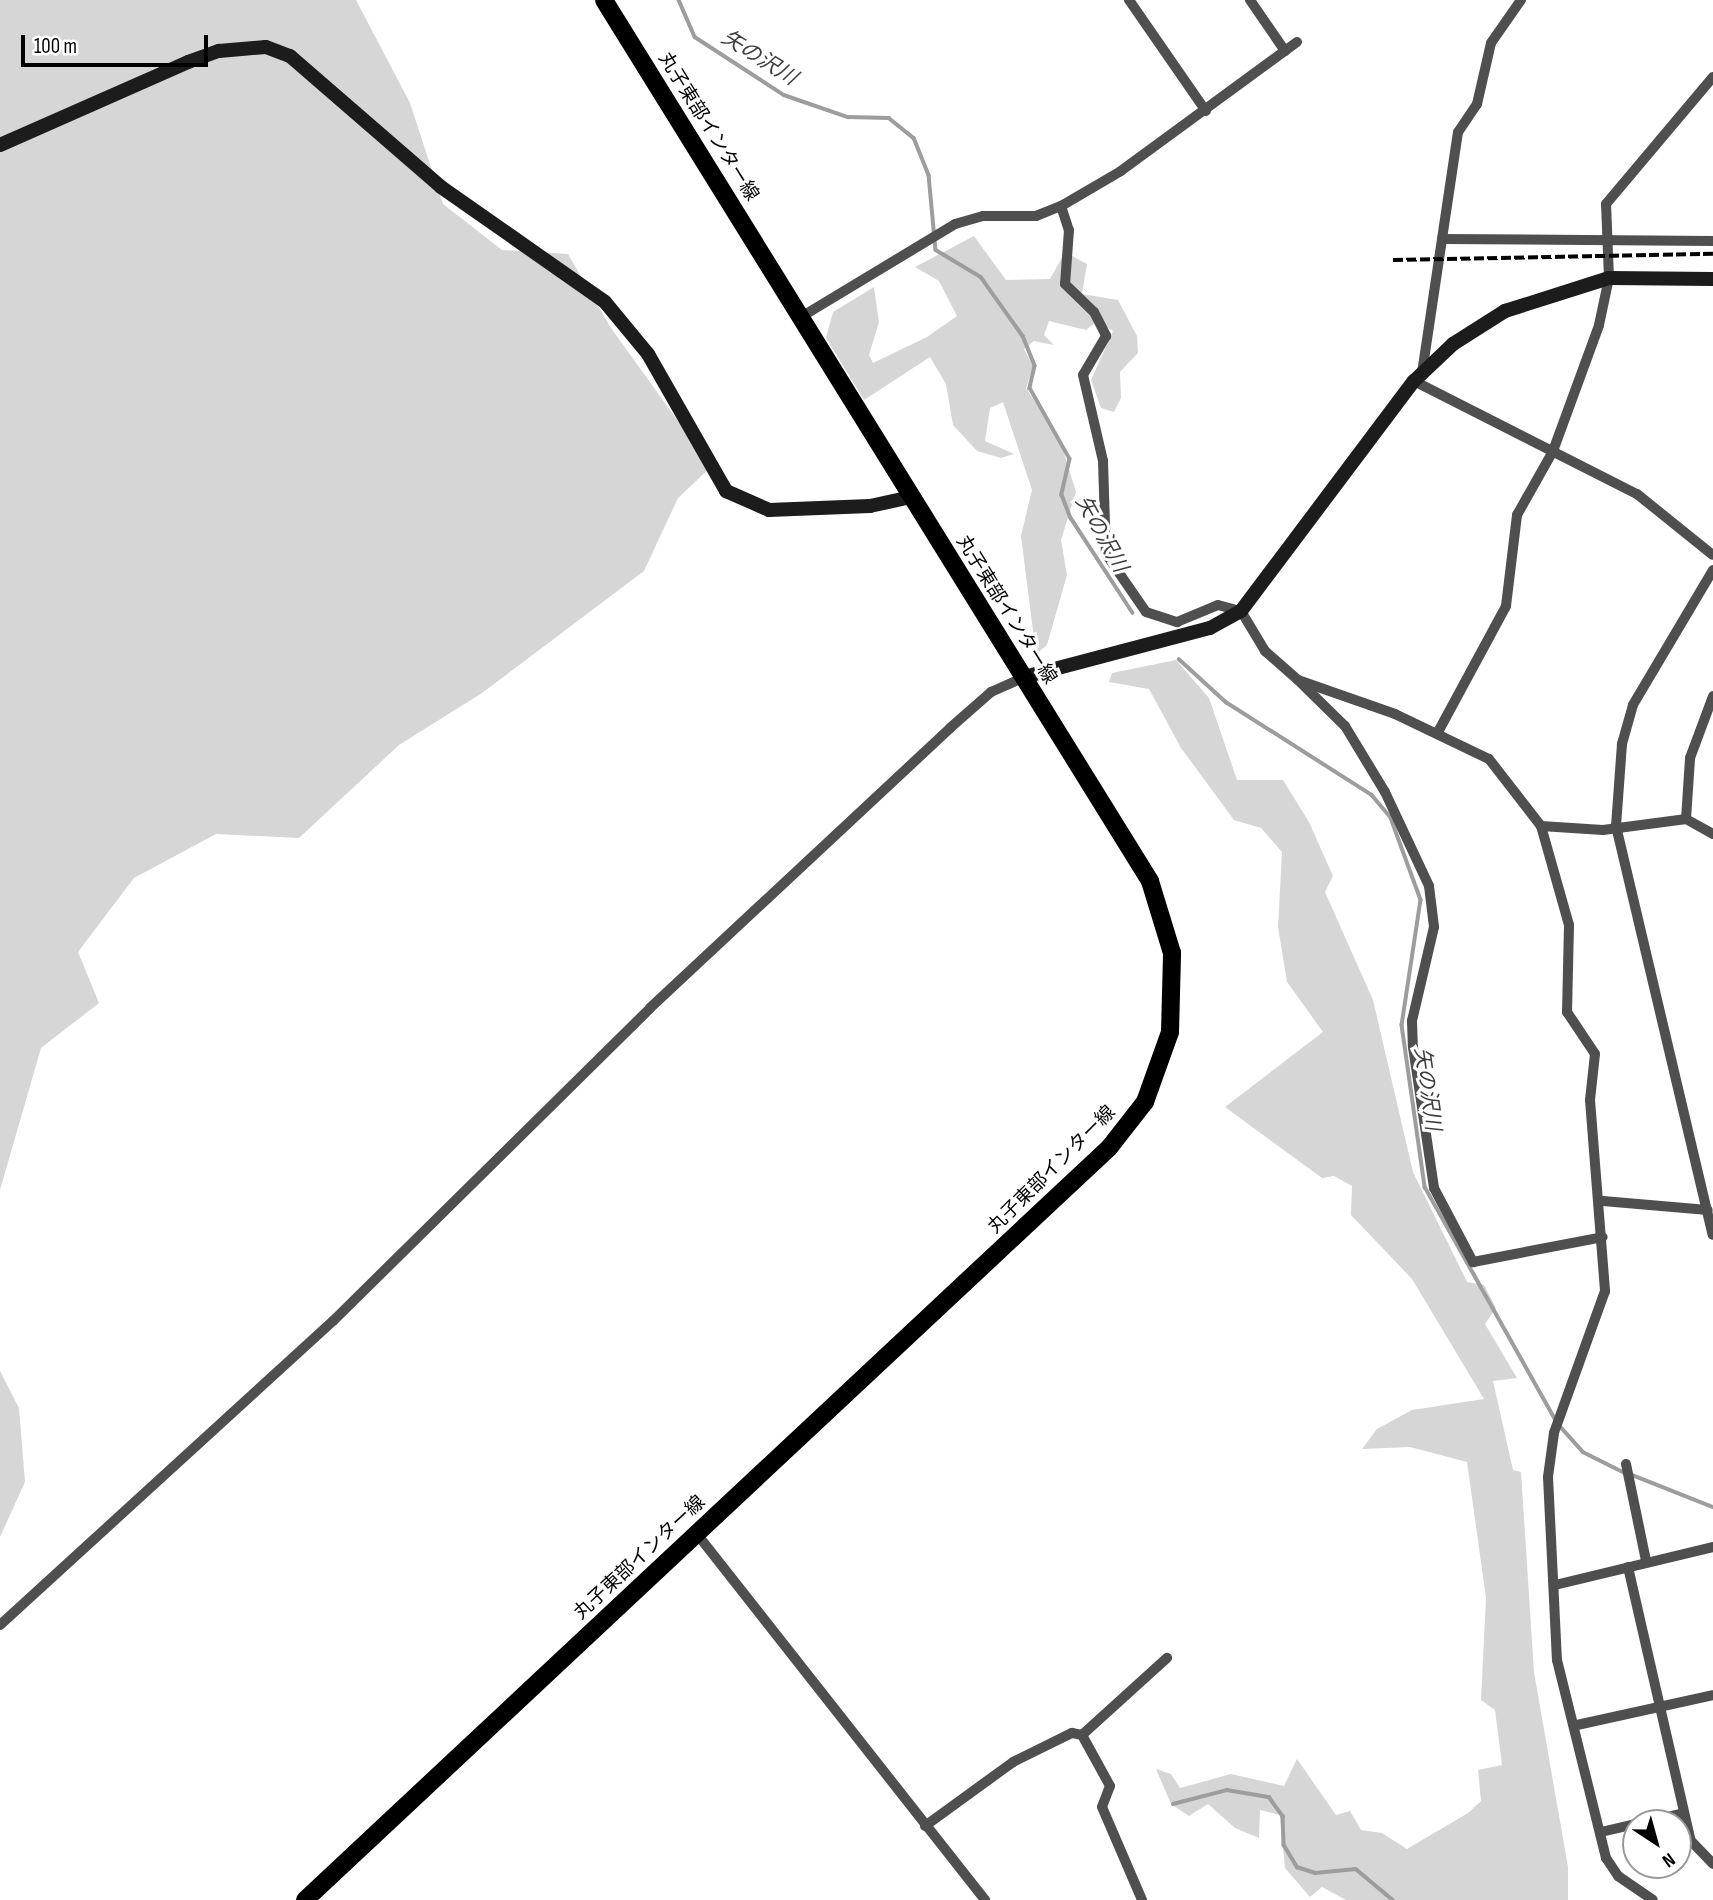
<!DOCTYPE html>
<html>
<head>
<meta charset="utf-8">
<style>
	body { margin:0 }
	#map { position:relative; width:1713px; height:1900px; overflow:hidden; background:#fff; font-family:"Sofia Sans Condensed","Noto Sans JP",sans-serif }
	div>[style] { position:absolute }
	.green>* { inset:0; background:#d6d6d6 }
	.stream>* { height:3.5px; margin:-1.75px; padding:0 1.75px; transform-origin:1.75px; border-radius:1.75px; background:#9d9d9d }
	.street>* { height:10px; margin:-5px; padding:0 5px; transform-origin:5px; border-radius:5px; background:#4f4f4f }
	.secondary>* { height:14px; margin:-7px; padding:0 7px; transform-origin:7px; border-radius:7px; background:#1c1c1c }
	.primary>* { height:18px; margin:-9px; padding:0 9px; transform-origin:9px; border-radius:9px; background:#000 }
	.rail>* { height:3.5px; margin-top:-1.75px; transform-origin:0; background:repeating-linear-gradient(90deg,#000 0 10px,transparent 0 13.5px) }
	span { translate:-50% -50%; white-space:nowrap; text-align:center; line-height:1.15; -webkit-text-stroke:6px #fff; paint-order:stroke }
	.street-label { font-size:19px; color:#000 }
	.water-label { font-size:21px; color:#3e3e3e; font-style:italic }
	.north { position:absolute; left:1622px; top:1809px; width:70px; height:70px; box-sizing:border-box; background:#fff; border:2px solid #999; border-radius:50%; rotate:144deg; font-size:19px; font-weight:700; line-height:28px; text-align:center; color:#000 }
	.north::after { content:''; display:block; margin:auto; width:24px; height:32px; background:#000; clip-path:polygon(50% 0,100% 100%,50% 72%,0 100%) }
	.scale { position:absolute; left:21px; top:35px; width:187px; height:32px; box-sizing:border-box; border:4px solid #000; border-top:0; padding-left:9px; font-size:21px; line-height:24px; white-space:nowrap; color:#000; -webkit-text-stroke:5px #fff; paint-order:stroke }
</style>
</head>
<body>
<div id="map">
	<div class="green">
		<div style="clip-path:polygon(0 0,356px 0,410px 103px,443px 204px,502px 250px,568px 254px,611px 328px,711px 467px,678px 498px,644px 571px,482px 693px,399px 745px,299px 838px,216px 834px,134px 878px,78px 952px,99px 1003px,41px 1048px,0 1190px)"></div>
		<div style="clip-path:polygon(974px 236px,1006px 280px,1050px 279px,1065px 252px,1087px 264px,1082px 294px,1118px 300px,1137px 336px,1138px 353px,1120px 372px,1121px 398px,1114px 412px,1101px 408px,1091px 380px,1113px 331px,1097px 321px,1086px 330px,1049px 321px,1044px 335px,1054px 345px,1034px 341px,1024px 349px,1033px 366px,1026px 388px,1060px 440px,1076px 492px,1061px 540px,1067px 575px,1047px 645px,1036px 654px,1021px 536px,1032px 490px,1003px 402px,990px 408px,985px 441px,1014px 454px,1001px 458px,977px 451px,953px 425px,946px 384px,930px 357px,864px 400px,826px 338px,833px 312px,874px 287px,879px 322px,869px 355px,873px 363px,927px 337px,957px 316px,939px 281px,915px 267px)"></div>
		<div style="clip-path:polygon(1176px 660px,1209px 698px,1237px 780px,1283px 780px,1309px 822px,1333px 876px,1325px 892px,1373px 1000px,1413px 1172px,1467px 1282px,1484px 1285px,1496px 1308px,1485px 1324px,1517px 1378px,1493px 1381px,1513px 1470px,1521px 1472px,1534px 1672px,1568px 1867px,1568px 1900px,1346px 1900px,1322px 1887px,1310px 1897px,1285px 1868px,1280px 1815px,1260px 1810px,1259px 1838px,1235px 1828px,1208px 1804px,1189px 1816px,1171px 1804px,1156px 1769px,1171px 1774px,1180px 1788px,1231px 1774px,1284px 1786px,1297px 1759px,1336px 1815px,1350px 1811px,1361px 1830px,1382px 1833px,1407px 1849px,1468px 1813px,1481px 1801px,1478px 1770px,1502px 1765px,1495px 1710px,1481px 1700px,1486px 1598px,1467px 1462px,1410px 1447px,1362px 1449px,1377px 1429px,1412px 1410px,1484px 1399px,1412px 1279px,1351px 1215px,1352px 1186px,1334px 1176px,1322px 1178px,1225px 1107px,1323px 1032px,1287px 982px,1278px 927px,1282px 852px,1261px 828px,1234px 820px,1181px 748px,1149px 689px,1109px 682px,1112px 673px)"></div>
		<div style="clip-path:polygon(0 1371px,19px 1408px,25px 1482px,0 1537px)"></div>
	</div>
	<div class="stream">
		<div style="left:679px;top:0;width:40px;rotate:66.6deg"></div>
		<div style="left:695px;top:37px;width:106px;rotate:33.1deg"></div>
		<div style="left:784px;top:95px;width:68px;rotate:19deg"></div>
		<div style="left:848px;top:117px;width:41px;rotate:1.4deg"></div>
		<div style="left:889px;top:118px;width:32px;rotate:39deg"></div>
		<div style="left:914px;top:138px;width:40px;rotate:68deg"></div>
		<div style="left:929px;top:175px;width:75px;rotate:84.7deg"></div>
		<div style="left:936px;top:250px;width:52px;rotate:31deg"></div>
		<div style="left:981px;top:277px;width:72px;rotate:54.6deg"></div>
		<div style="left:1023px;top:336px;width:32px;rotate:68deg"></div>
		<div style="left:1035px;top:366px;width:23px;rotate:103deg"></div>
		<div style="left:1030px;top:388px;width:81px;rotate:60.6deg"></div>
		<div style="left:1070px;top:459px;width:37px;rotate:103deg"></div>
		<div style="left:1062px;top:495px;width:25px;rotate:69deg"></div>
		<div style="left:1071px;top:518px;width:113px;rotate:56.9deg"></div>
		<div style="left:1179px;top:659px;width:64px;rotate:42.5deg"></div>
		<div style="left:1226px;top:702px;width:173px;rotate:32.5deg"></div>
		<div style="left:1372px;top:795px;width:30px;rotate:50deg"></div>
		<div style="left:1391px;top:818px;width:87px;rotate:69.9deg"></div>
		<div style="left:1421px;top:900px;width:126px;rotate:98.6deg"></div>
		<div style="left:1402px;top:1025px;width:164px;rotate:81.9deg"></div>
		<div style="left:1425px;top:1187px;width:266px;rotate:60.7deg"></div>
		<div style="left:1559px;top:1425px;width:36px;rotate:48deg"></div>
		<div style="left:1583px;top:1452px;width:47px;rotate:26.6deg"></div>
		<div style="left:1632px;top:1475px;width:87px;rotate:21.6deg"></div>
		<div style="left:1173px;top:1804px;width:56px;rotate:-14.5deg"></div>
		<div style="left:1227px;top:1790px;width:43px;rotate:9.5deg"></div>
		<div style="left:1269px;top:1797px;width:24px;rotate:54deg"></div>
		<div style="left:1283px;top:1816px;width:29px;rotate:88deg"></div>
		<div style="left:1284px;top:1845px;width:26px;rotate:59deg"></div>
		<div style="left:1297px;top:1867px;width:19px;rotate:18deg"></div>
		<div style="left:1315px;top:1873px;width:41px;rotate:-5.6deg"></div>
		<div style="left:1356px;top:1869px;width:48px;rotate:40deg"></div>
	</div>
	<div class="street">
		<div style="left:1129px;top:0;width:135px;rotate:55.3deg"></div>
		<div style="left:1250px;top:0;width:62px;rotate:55.5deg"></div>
		<div style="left:1521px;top:0;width:52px;rotate:124.9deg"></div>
		<div style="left:1491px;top:43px;width:63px;rotate:102.9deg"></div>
		<div style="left:1477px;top:104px;width:34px;rotate:124deg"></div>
		<div style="left:1458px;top:132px;width:108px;rotate:98.5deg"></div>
		<div style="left:1442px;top:239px;width:271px;rotate:0.4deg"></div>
		<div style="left:1297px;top:42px;width:218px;rotate:143.8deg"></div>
		<div style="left:1121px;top:171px;width:69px;rotate:149.7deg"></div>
		<div style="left:1061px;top:206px;width:25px;rotate:72deg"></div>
		<div style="left:1069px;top:230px;width:54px;rotate:94.2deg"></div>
		<div style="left:1065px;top:284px;width:40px;rotate:44deg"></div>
		<div style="left:1094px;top:312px;width:27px;rotate:63deg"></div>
		<div style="left:1106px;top:336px;width:45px;rotate:120.5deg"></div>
		<div style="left:1083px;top:375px;width:88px;rotate:76.9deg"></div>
		<div style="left:1103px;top:461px;width:93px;rotate:88.2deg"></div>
		<div style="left:1106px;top:554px;width:70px;rotate:55.4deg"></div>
		<div style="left:1146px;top:612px;width:33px;rotate:18deg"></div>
		<div style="left:1177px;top:622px;width:44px;rotate:-22.5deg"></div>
		<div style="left:1218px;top:605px;width:24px;rotate:15deg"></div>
		<div style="left:1241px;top:611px;width:47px;rotate:59deg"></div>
		<div style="left:1265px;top:651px;width:44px;rotate:41.3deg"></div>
		<div style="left:1298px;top:680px;width:103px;rotate:19.3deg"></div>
		<div style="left:1395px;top:714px;width:104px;rotate:25.6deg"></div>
		<div style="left:1489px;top:759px;width:85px;rotate:52.2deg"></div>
		<div style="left:1541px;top:826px;width:103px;rotate:74.2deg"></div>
		<div style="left:1569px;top:925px;width:87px;rotate:91.3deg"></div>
		<div style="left:1567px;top:1012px;width:50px;rotate:56.3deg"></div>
		<div style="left:1595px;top:1054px;width:46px;rotate:96.2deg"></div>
		<div style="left:1590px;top:1100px;width:192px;rotate:85.5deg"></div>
		<div style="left:1605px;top:1291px;width:151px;rotate:109.8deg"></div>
		<div style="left:1554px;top:1433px;width:44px;rotate:97.8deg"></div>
		<div style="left:1548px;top:1477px;width:183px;rotate:87.2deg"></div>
		<div style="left:1557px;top:1660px;width:204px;rotate:76.1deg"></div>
		<div style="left:1606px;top:1858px;width:22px;rotate:56deg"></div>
		<div style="left:1618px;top:1876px;width:42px;rotate:34.4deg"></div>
		<div style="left:801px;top:317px;width:180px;rotate:-31.1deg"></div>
		<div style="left:955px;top:224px;width:29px;rotate:-16deg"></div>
		<div style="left:983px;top:216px;width:53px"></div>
		<div style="left:1036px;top:216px;width:27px;rotate:-22deg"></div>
		<div style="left:1422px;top:373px;width:135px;rotate:-81.5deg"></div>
		<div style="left:1414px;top:381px;width:250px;rotate:26.9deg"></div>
		<div style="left:1637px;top:494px;width:97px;rotate:38.8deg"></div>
		<div style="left:1713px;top:570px;width:157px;rotate:120.7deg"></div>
		<div style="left:1633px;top:705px;width:41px;rotate:105.8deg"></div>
		<div style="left:1622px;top:744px;width:82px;rotate:94.2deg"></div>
		<div style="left:1616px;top:826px;width:420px;rotate:76.7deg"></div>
		<div style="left:1300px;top:682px;width:63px;rotate:44.4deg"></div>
		<div style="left:1345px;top:726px;width:77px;rotate:58.8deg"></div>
		<div style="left:1385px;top:792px;width:104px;rotate:64.9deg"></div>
		<div style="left:1429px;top:886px;width:41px;rotate:83deg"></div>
		<div style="left:1434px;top:927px;width:97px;rotate:103.2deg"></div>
		<div style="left:1412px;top:1021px;width:26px;rotate:88deg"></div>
		<div style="left:1413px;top:1047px;width:143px;rotate:81.5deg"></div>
		<div style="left:1434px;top:1188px;width:84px;rotate:62.2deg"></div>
		<div style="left:1473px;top:1262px;width:132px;rotate:-10.9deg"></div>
		<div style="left:1438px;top:732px;width:143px;rotate:-61.6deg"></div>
		<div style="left:1506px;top:606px;width:92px;rotate:-83.1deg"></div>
		<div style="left:1517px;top:515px;width:73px;rotate:-60.6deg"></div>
		<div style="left:1553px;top:451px;width:134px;rotate:-69.9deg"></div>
		<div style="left:1599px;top:325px;width:48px;rotate:-78deg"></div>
		<div style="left:1609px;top:278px;width:74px;rotate:-92.3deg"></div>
		<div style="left:1606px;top:204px;width:166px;rotate:-49.9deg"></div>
		<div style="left:1686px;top:819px;width:61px;rotate:-86.2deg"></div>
		<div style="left:1690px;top:758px;width:66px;rotate:-69.6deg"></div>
		<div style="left:1541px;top:826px;width:62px;rotate:3.7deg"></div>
		<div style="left:1603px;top:830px;width:84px;rotate:-7.5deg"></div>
		<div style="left:1686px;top:819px;width:31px;rotate:29deg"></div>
		<div style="left:1603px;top:1201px;width:105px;rotate:4.9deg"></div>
		<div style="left:1626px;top:1464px;width:99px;rotate:78.3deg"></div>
		<div style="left:697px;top:1534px;width:466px;rotate:51.8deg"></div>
		<div style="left:1628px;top:1567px;width:281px;rotate:77.1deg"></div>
		<div style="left:1691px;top:1841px;width:32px;rotate:46deg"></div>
		<div style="left:1555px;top:1585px;width:163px;rotate:-13.5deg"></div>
		<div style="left:0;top:1625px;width:451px;rotate:-42.4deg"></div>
		<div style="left:333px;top:1321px;width:445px;rotate:-44.6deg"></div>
		<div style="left:650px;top:1008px;width:410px;rotate:-43deg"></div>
		<div style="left:950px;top:728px;width:55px;rotate:-41.3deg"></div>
		<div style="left:991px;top:692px;width:36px;rotate:-24deg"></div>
		<div style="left:1577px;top:1725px;width:139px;rotate:-12.4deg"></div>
		<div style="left:1082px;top:1735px;width:58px;rotate:61.2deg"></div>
		<div style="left:1110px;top:1786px;width:22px;rotate:111deg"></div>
		<div style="left:1102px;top:1807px;width:101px;rotate:66.7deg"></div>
		<div style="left:1641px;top:1823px;width:44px;rotate:-13.1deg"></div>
		<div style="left:925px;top:1826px;width:109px;rotate:-36deg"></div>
		<div style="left:1013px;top:1762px;width:66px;rotate:-26.2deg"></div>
		<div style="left:1072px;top:1733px;width:10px;rotate:11deg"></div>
		<div style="left:1082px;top:1735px;width:115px;rotate:-42.2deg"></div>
		<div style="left:1601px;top:1832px;width:36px;rotate:-13deg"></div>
	</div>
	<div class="secondary">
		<div style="left:0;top:145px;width:206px;rotate:-23.8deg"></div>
		<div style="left:188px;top:62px;width:33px;rotate:-20deg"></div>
		<div style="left:219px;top:51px;width:47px;rotate:-4.9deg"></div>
		<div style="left:266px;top:47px;width:26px;rotate:21deg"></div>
		<div style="left:290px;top:56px;width:200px;rotate:40.9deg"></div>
		<div style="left:441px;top:187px;width:200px;rotate:35deg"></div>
		<div style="left:605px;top:302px;width:67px;rotate:50.4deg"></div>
		<div style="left:648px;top:354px;width:158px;rotate:60.3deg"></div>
		<div style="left:726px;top:491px;width:47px;rotate:23.8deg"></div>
		<div style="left:769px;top:510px;width:101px;rotate:-2.3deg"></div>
		<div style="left:870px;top:506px;width:42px;rotate:-12.4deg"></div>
		<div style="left:1024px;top:677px;width:192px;rotate:-14.8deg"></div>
		<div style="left:1210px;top:628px;width:35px;rotate:-29deg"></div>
		<div style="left:1241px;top:611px;width:288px;rotate:-53.1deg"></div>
		<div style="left:1414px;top:381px;width:54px;rotate:-43.5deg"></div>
		<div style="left:1453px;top:344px;width:62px;rotate:-32.4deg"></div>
		<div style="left:1505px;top:311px;width:109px;rotate:-17.6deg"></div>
		<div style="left:1609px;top:278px;width:104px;rotate:0.6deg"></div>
	</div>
	<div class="primary">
		<div style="left:305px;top:1900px;width:1101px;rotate:-43.09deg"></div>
		<div style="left:1109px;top:1148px;width:58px;rotate:-52deg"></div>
		<div style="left:1145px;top:1102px;width:74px;rotate:-70.3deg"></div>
		<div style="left:1170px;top:1032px;width:79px;rotate:-88.5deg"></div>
		<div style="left:1172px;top:953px;width:75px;rotate:-107deg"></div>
		<div style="left:1150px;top:881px;width:1036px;rotate:-121.79deg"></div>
	</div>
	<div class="rail">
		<div style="left:1393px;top:260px;width:320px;rotate:-1.1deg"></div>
	</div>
	<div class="street-label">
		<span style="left:708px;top:127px;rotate:58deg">丸子東部インター線</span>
		<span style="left:1006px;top:610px;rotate:58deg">丸子東部インター線</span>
		<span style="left:1052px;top:1170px;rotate:-45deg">丸子東部インター線</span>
		<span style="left:640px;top:1558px;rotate:-43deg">丸子東部インター線</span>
	</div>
	<div class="water-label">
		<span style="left:759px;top:58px;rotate:32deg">矢の沢川</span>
		<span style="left:1101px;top:534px;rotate:61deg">矢の沢川</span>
		<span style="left:1427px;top:1089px;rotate:82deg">矢の沢川</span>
	</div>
	<div class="north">N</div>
	<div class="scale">100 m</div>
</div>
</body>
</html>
